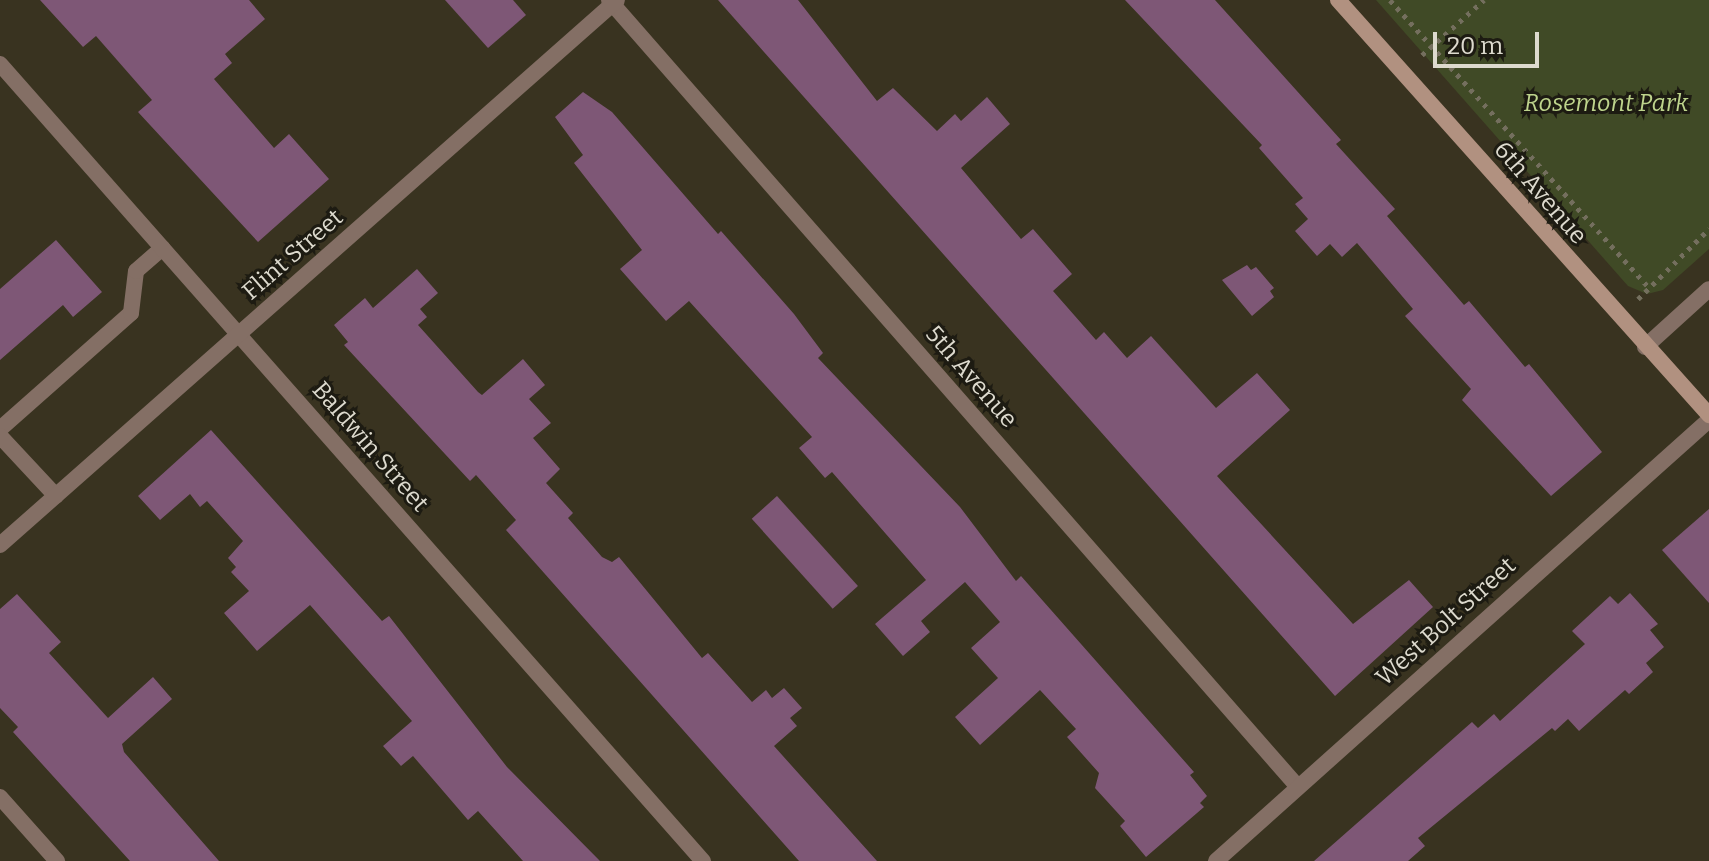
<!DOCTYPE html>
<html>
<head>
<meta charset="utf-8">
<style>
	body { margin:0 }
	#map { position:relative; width:1709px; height:861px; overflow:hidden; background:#393320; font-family:Bitter,serif }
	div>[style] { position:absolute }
	.green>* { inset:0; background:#404a26 }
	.building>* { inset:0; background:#7e5776; transform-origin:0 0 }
	.path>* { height:5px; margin-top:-2.5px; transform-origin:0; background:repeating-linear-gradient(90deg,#746f5e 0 4px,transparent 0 10px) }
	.lane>* { height:16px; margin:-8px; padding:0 8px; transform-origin:8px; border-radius:8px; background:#846f65 }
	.street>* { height:16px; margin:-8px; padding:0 8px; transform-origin:8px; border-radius:8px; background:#846f65 }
	.secondary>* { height:16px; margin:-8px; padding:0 8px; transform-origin:8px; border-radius:8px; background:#b19180 }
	span { translate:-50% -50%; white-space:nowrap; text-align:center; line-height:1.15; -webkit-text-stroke:6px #1d1b12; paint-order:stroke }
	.park-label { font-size:24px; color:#bed48c; font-style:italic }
	.street-label { font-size:24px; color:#dddace }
	.scale { position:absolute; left:1433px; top:32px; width:106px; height:36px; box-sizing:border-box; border:4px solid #dddace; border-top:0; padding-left:10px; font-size:24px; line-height:28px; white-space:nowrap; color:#dddace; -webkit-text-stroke:6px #1d1b12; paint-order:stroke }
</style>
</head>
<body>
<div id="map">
	<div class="green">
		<div style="clip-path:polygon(1376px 0,1709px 0,1709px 249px,1663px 290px,1647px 294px,1628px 286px)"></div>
	</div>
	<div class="building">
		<div style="clip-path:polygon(40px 0,249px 0,265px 19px,225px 54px,232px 63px,214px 79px,274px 148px,289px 134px,329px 179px,258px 242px,138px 112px,152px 100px,96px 36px,83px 47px)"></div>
		<div style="clip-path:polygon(445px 0,513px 0,526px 15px,488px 48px)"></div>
		<div style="clip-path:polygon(718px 0,798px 0,877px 101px,893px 88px,937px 131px,955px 114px,961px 121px,987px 97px,1010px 124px,961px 168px,1021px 239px,1033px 229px,1072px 274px,1053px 291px,1096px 340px,1104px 332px,1127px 358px,1151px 336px,1216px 408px,1257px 373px,1290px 410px,1217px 476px,1353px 624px,1409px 580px,1433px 607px,1335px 696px)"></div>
		<div style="clip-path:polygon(1125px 0,1215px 0,1341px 140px,1336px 144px,1395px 209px,1387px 216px,1464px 305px,1469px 301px,1525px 367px,1529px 364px,1602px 452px,1551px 496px,1462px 400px,1471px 389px,1405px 316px,1413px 309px,1357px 243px,1342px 257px,1330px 244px,1317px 256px,1295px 231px,1308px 219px,1295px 204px,1303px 198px,1259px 148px,1262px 145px)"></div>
		<div style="clip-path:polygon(583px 92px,612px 112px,718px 234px,721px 231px,794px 314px,823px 353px,818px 358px,960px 507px,1016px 581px,1021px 576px,1194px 772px,1190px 775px,1207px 796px,1200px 803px,1204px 807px,1146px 857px,1120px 826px,1125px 821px,1095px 788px,1099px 773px,1067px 737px,1076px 729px,1040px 690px,980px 745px,955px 717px,998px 678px,971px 648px,1000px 622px,965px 582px,921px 621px,930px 632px,903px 656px,875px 624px,926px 580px,832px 472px,825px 478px,799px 448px,812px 437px,689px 301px,666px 321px,620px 269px,642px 250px,574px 163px,583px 155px,555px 117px)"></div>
		<div style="clip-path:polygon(56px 240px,102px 292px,73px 317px,63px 305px,0 360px,0 289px)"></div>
		<div style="clip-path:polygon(1247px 265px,1251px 270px,1256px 267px,1274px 288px,1270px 291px,1274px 297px,1252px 316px,1222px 280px)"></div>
		<div style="clip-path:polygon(417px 269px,438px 293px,420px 309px,427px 317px,418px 325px,478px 392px,482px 395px,523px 359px,545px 385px,529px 399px,551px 423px,533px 438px,560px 469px,546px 483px,573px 513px,568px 518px,602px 557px,612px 562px,619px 557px,702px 658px,708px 653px,752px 702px,766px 690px,772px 698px,784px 688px,802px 708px,790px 718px,797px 726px,774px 746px,877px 861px,799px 861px,506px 530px,516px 520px,476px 475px,470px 481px,344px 345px,348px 342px,334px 325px,365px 298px,373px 308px)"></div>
		<div style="clip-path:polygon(211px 430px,382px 621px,389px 616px,507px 767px,600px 861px,523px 861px,478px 811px,468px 820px,413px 756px,401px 766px,383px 746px,412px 721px,310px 605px,257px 651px,224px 613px,249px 591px,231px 572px,236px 567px,228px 558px,243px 541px,207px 501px,200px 507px,190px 494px,160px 520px,138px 496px)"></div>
		<div style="left:777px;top:496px;width:121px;height:34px;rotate:48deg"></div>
		<div style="clip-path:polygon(1709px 509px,1709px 603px,1662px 550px)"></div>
		<div style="clip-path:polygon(1630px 593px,1658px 624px,1650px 630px,1664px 647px,1646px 663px,1653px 672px,1629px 694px,1625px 690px,1579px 731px,1568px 719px,1555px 731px,1552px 728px,1418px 838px,1425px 846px,1408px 861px,1314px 861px,1472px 722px,1478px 728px,1494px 714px,1500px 721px,1585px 644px,1572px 631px,1610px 596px,1618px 604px)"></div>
		<div style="clip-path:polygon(17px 594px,61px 642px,49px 653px,108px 718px,153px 677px,172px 699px,122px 744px,124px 752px,219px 861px,130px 861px,13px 732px,18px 727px,0 708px,0 609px)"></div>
	</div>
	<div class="path">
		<div style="left:1390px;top:0;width:384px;rotate:48deg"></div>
		<div style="left:1422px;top:55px;width:83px;rotate:-41.6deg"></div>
		<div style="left:1638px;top:299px;width:100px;rotate:-44.6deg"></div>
	</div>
	<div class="lane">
		<div style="left:0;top:429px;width:175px;rotate:-41.5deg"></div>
		<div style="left:131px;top:313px;width:42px;rotate:-83.2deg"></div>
		<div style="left:136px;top:271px;width:35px;rotate:-41deg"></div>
		<div style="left:0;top:436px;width:82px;rotate:47deg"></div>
	</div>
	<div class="street">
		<div style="left:609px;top:0;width:1046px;rotate:48.8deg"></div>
		<div style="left:0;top:64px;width:1063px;rotate:48.59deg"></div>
		<div style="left:1645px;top:347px;width:86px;rotate:-42.2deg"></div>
		<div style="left:0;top:545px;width:823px;rotate:-41.45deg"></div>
		<div style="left:0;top:797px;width:86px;rotate:48.3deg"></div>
		<div style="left:1216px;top:861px;width:661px;rotate:-41.81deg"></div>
	</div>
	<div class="secondary">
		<div style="left:1338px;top:0;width:557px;rotate:48.2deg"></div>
	</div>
	<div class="park-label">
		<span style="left:1606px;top:104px">Rosemont Park</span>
	</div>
	<div class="street-label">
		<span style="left:1540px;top:193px;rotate:49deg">6th Avenue</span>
		<span style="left:293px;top:255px;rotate:-41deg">Flint Street</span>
		<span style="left:971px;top:377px;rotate:49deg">5th Avenue</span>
		<span style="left:370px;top:447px;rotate:49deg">Baldwin Street</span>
		<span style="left:1446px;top:622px;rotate:-42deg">West Bolt Street</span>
	</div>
	<div class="scale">20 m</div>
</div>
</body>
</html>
